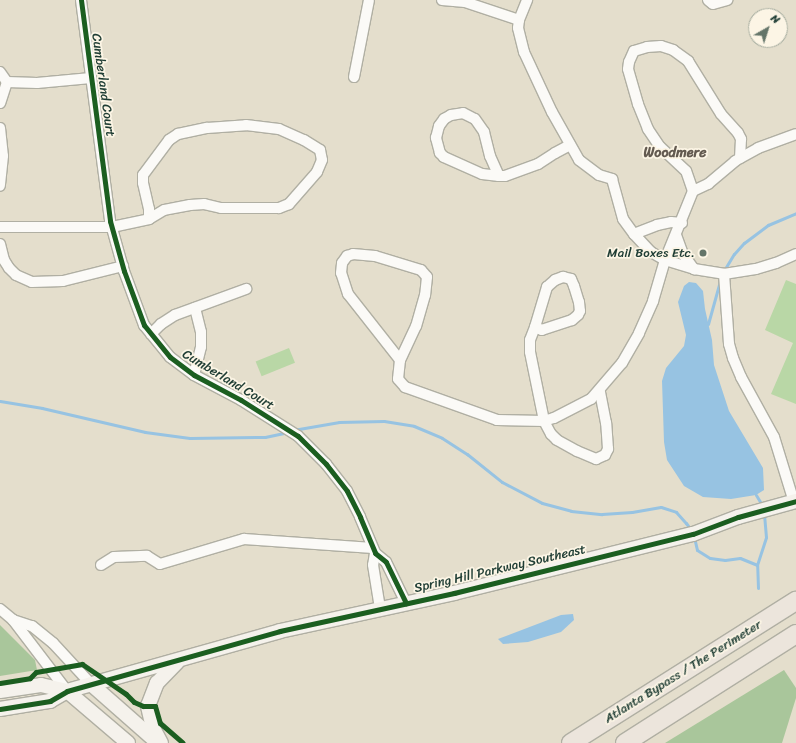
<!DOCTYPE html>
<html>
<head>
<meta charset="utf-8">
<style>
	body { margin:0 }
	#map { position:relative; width:796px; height:743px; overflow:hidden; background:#e4decc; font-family:Sriracha,sans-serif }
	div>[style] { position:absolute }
	.green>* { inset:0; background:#b9d7a6; transform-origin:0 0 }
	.forest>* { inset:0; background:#a9c69b }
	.water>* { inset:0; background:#97c3e2 }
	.stream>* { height:3px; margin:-1.5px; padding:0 1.5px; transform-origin:1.5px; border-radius:1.5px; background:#97c3e2 }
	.roads { filter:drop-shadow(1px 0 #b0afa3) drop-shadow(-1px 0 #b0afa3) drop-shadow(0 1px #b0afa3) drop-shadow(0 -1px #b0afa3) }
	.street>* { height:10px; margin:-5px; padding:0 5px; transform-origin:5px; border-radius:5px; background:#fbfaf7 }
	.secondary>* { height:14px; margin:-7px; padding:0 7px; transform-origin:7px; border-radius:7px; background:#f5f2ec }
	.highway>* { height:18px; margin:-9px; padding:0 9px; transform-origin:9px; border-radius:9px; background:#ece5dc }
	.cycleway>* { height:5px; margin:-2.5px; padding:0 2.5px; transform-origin:2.5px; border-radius:2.5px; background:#1b5e20 }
	.dots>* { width:11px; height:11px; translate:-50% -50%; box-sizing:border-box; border:2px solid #fcf5e5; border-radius:50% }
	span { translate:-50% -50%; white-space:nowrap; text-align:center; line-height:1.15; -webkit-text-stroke:3.5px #fcf5e5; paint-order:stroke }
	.street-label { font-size:13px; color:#1f3d34 }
	.poi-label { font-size:13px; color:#1f3d34 }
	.right { translate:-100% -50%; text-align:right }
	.neighbourhood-label { font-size:14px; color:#635a50; font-weight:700 }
	.north { position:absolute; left:748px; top:8px; width:40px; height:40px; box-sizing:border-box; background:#fcf5e5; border:1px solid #a4ab9e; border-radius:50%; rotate:39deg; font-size:11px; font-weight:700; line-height:16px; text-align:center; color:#1f3d34 }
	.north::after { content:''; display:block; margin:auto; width:14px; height:18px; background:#647569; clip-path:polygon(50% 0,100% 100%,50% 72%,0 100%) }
</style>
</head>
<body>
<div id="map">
	<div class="green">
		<div style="clip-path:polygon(786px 280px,796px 284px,796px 404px,771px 394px,793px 343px,765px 330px)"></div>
		<div style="left:289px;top:348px;width:16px;height:36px;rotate:68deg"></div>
	</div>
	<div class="forest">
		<div style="clip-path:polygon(0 625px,35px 660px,37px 670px,0 676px)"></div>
		<div style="clip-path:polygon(784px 670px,796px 688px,796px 698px,782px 743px,665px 743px)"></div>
	</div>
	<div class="water">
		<div style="clip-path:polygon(689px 282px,696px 283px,703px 291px,705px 309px,712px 340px,714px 365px,729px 411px,763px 468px,764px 490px,756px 495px,731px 499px,703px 497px,684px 486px,667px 460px,664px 442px,662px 381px,666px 368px,684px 346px,686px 335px,678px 302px,684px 286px)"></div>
		<div style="clip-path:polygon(573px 614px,574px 620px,561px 632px,528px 642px,503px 644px,498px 639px,561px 615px)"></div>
	</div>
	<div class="stream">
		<div style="left:723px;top:272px;width:21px;rotate:-59deg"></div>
		<div style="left:734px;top:254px;width:15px;rotate:-48deg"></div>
		<div style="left:744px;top:243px;width:30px;rotate:-37deg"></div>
		<div style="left:768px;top:225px;width:30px;rotate:-23deg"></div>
		<div style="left:708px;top:324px;width:49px;rotate:-74.5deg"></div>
		<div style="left:0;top:401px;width:43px;rotate:9.5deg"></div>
		<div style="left:42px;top:408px;width:106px;rotate:13.1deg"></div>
		<div style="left:145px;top:432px;width:45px;rotate:7.6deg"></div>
		<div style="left:190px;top:438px;width:75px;rotate:-0.8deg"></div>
		<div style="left:265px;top:437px;width:24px;rotate:-12deg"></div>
		<div style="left:293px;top:430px;width:47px;rotate:-9.9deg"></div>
		<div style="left:339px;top:422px;width:45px;rotate:-1.3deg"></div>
		<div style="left:384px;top:421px;width:30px;rotate:9deg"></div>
		<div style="left:414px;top:426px;width:30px;rotate:23deg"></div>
		<div style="left:442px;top:438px;width:30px;rotate:33deg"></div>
		<div style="left:467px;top:454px;width:45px;rotate:38.7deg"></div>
		<div style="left:502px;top:482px;width:45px;rotate:27.7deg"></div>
		<div style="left:542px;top:503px;width:30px;rotate:15deg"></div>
		<div style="left:571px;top:511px;width:31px;rotate:6deg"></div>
		<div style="left:602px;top:514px;width:30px;rotate:-4deg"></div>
		<div style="left:632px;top:512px;width:29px;rotate:-10deg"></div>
		<div style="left:661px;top:507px;width:16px;rotate:18deg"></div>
		<div style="left:676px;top:512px;width:15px;rotate:48deg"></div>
		<div style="left:686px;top:523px;width:9px;rotate:54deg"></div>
		<div style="left:756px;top:495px;width:12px;rotate:59deg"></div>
		<div style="left:694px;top:537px;width:13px;rotate:77deg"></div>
		<div style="left:697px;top:550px;width:15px;rotate:32deg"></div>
		<div style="left:710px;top:558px;width:15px;rotate:8deg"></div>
		<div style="left:725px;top:560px;width:15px;rotate:-8deg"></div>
		<div style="left:740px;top:558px;width:18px;rotate:22deg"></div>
		<div style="left:758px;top:588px;width:23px;rotate:-92deg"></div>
		<div style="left:757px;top:565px;width:29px;rotate:-72deg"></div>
		<div style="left:766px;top:537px;width:22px;rotate:-95deg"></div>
	</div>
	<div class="roads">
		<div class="street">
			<div style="left:81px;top:0;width:223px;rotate:82.5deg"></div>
			<div style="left:110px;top:221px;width:52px;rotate:74.4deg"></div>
			<div style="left:124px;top:271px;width:58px;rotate:69.7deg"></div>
			<div style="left:144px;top:325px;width:41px;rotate:50.9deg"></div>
			<div style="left:170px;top:357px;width:30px;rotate:37deg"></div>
			<div style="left:194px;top:375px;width:53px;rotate:28deg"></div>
			<div style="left:241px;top:400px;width:67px;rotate:32.3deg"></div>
			<div style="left:298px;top:436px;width:40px;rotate:45deg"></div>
			<div style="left:326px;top:464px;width:34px;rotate:52deg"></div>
			<div style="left:347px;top:491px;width:29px;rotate:63deg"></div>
			<div style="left:360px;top:517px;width:39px;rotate:67deg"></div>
			<div style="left:375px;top:553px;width:14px;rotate:39deg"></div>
			<div style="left:386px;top:562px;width:46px;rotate:64deg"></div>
			<div style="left:442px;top:0;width:23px;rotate:5deg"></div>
			<div style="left:465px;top:2px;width:57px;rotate:18.4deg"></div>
			<div style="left:519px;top:20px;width:8px;rotate:97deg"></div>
			<div style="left:518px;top:28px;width:25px;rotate:76deg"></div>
			<div style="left:524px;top:52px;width:66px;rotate:65deg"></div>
			<div style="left:552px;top:112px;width:55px;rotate:60.6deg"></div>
			<div style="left:579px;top:160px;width:25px;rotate:37deg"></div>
			<div style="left:599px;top:175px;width:14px;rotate:17deg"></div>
			<div style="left:612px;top:179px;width:41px;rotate:74.6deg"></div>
			<div style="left:623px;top:219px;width:19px;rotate:54deg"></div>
			<div style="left:634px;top:234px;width:25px;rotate:47deg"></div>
			<div style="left:651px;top:252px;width:16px;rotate:30deg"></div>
			<div style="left:665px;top:260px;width:30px;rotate:17deg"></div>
			<div style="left:694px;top:269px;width:30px;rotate:9deg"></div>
			<div style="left:724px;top:274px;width:70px;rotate:85.9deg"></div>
			<div style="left:729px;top:344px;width:15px;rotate:74deg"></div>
			<div style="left:733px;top:358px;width:21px;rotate:67deg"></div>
			<div style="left:741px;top:377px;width:68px;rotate:61.2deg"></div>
			<div style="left:774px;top:437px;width:68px;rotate:72.9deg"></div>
			<div style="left:708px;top:0;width:6px;rotate:39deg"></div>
			<div style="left:713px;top:4px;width:15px;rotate:-16deg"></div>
			<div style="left:519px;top:20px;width:22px;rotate:-68deg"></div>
			<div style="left:0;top:72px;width:12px;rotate:55deg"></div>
			<div style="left:7px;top:82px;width:22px;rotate:108deg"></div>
			<div style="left:354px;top:77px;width:78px;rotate:-79deg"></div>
			<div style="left:7px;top:82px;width:30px;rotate:2deg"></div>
			<div style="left:37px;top:83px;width:54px;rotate:-5.3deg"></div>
			<div style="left:463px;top:113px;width:13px;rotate:27deg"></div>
			<div style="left:475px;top:119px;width:16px;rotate:55deg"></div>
			<div style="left:484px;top:132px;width:25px;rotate:76deg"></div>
			<div style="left:490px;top:156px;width:22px;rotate:66deg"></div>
			<div style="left:499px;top:176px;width:17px;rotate:-173deg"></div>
			<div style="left:482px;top:174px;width:42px;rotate:-155.9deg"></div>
			<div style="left:444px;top:157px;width:6px;rotate:-135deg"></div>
			<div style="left:440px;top:153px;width:16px;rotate:-105deg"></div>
			<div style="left:436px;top:138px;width:12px;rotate:-76deg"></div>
			<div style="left:439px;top:126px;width:9px;rotate:-54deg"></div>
			<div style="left:444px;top:119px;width:8px;rotate:-30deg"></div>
			<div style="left:451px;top:115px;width:12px;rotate:-9deg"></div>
			<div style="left:246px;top:125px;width:33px;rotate:7deg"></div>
			<div style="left:279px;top:129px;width:27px;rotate:24deg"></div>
			<div style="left:304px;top:140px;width:19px;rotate:32deg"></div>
			<div style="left:320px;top:150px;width:10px;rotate:79deg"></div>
			<div style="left:322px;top:160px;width:13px;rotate:113deg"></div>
			<div style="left:317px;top:172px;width:43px;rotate:131.2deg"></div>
			<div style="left:289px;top:204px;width:11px;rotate:158deg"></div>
			<div style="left:279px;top:208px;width:58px;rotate:180deg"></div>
			<div style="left:221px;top:208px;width:17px;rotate:-167deg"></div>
			<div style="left:204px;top:204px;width:14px;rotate:176deg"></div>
			<div style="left:190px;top:205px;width:26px;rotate:169deg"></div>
			<div style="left:164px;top:210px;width:17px;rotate:149deg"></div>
			<div style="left:149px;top:219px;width:10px;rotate:-90deg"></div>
			<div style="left:149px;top:209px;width:27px;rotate:-103deg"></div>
			<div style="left:143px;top:183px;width:8px;rotate:-90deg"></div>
			<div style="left:143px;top:175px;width:44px;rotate:-53.4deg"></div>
			<div style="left:169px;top:140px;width:11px;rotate:-34deg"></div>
			<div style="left:178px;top:134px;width:30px;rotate:-12deg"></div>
			<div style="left:207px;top:128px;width:39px;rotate:-4deg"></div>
			<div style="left:0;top:128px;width:28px;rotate:84deg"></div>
			<div style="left:3px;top:156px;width:30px;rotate:96deg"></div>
			<div style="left:499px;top:176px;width:6px"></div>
			<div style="left:505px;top:176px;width:35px;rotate:-20deg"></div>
			<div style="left:538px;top:164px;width:20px;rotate:-33deg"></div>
			<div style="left:555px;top:153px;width:17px;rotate:-28deg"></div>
			<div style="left:693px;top:191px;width:21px;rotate:-109deg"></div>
			<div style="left:686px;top:171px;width:35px;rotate:-137deg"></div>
			<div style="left:660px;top:147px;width:22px;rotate:-124deg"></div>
			<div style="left:648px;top:129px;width:27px;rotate:-112deg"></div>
			<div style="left:638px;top:104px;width:36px;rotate:-106deg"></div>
			<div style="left:628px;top:69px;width:7px;rotate:-82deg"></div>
			<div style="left:629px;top:62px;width:12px;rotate:-66deg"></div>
			<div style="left:634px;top:51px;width:14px;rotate:-17deg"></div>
			<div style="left:647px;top:47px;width:14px;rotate:-4deg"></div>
			<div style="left:661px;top:46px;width:13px;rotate:18deg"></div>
			<div style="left:673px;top:50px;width:19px;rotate:36deg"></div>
			<div style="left:688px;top:61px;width:62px;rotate:58.1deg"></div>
			<div style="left:721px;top:114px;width:25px;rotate:48deg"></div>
			<div style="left:738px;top:133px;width:7px;rotate:63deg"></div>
			<div style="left:741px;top:139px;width:19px;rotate:93deg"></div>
			<div style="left:0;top:227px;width:112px"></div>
			<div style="left:112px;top:227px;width:38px;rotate:-12deg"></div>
			<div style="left:634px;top:234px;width:25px;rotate:-21deg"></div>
			<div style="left:657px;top:225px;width:14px;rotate:-12deg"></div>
			<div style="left:671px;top:222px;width:11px;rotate:5deg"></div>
			<div style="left:676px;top:235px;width:20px;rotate:70deg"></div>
			<div style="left:683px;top:254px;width:19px;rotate:54deg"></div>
			<div style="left:0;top:244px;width:16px;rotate:76deg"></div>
			<div style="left:4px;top:260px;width:9px;rotate:58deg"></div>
			<div style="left:9px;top:268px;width:10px;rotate:45deg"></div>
			<div style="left:16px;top:275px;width:17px;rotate:24deg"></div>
			<div style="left:32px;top:282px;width:31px;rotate:-2deg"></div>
			<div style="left:63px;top:281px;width:62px;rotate:-14deg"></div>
			<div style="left:353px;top:254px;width:22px;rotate:5deg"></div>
			<div style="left:375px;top:256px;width:48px;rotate:16.9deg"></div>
			<div style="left:421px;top:270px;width:9px;rotate:49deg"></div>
			<div style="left:427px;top:277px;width:18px;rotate:96deg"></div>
			<div style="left:425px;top:295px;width:32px;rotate:106deg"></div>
			<div style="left:416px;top:326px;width:38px;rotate:115deg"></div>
			<div style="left:400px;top:360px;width:84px;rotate:-128.2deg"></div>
			<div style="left:348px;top:294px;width:22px;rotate:-108deg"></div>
			<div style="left:341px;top:273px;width:10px;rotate:-84deg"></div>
			<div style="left:342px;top:263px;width:9px;rotate:-54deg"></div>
			<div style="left:347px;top:256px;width:6px;rotate:-18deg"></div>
			<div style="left:724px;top:274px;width:32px;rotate:-9deg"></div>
			<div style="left:756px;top:269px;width:21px;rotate:-17deg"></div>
			<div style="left:776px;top:263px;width:22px;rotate:-24deg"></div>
			<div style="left:563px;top:277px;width:8px;rotate:14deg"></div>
			<div style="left:571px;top:279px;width:8px;rotate:67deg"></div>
			<div style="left:574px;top:286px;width:17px;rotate:73deg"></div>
			<div style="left:579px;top:302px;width:9px;rotate:84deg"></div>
			<div style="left:580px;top:311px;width:4px;rotate:117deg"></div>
			<div style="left:578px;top:315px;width:8px;rotate:140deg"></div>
			<div style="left:572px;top:320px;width:32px;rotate:162deg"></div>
			<div style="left:542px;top:330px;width:5px;rotate:-158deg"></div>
			<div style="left:537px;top:328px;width:2px;rotate:-153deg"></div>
			<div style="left:535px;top:327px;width:42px;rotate:-73.3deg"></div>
			<div style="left:547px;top:287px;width:11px;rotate:-41deg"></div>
			<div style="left:555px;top:280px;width:9px;rotate:-21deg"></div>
			<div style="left:535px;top:327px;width:14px;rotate:111deg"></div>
			<div style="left:530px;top:340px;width:12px;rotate:90deg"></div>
			<div style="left:530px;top:352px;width:70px;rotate:78.5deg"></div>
			<div style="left:544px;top:421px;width:15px;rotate:62deg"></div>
			<div style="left:551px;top:434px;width:8px;rotate:45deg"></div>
			<div style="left:557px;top:440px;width:23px;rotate:29deg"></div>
			<div style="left:577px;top:451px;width:21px;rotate:23deg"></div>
			<div style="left:596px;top:459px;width:10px;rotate:-24deg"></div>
			<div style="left:605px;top:455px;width:7px;rotate:-63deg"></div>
			<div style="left:608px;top:449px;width:26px;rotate:-94deg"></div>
			<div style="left:606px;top:423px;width:33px;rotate:-101deg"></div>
			<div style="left:151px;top:334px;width:14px;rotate:-45deg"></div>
			<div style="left:161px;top:324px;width:17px;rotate:-33deg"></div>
			<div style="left:175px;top:315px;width:76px;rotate:-20.1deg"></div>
			<div style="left:400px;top:360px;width:19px;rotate:96deg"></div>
			<div style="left:398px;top:379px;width:11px;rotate:49deg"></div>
			<div style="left:405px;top:387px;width:98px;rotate:19.7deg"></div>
			<div style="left:497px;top:420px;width:47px;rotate:1.2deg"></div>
			<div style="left:544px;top:421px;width:10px;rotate:-17deg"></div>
			<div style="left:554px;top:418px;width:42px;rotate:-27.2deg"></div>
			<div style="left:591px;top:399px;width:48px;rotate:-49.3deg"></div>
			<div style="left:622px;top:363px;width:34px;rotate:-60deg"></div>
			<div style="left:639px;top:333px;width:35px;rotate:-66deg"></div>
			<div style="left:653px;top:301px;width:43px;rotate:-73.7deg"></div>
			<div style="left:665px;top:260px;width:74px;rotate:-67.9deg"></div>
			<div style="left:693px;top:191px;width:17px;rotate:-25deg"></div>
			<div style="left:708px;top:184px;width:35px;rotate:-40deg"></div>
			<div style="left:735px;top:161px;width:26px;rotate:-29deg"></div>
			<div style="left:758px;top:148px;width:40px;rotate:-20.2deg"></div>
			<div style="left:194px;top:375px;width:29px;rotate:-76deg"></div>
			<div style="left:201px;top:347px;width:15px;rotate:-90deg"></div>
			<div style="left:201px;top:332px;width:25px;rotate:-104deg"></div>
			<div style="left:375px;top:553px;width:12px;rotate:99deg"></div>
			<div style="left:373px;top:565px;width:44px;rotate:80.8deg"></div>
			<div style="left:101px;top:565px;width:15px;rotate:-32deg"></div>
			<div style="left:114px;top:557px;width:33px;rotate:-2deg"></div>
			<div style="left:147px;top:556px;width:15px;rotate:32deg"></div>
			<div style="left:160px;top:564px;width:88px;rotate:-16.6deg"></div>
			<div style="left:244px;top:539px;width:129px;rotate:4deg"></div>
			<div style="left:0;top:609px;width:17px;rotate:40deg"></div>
			<div style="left:13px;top:620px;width:89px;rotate:52.7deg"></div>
			<div style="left:13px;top:620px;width:20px;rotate:18deg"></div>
			<div style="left:32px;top:626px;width:27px;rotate:39deg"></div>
			<div style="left:53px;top:643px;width:56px;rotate:47.2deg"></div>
		</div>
		<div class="secondary">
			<div style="left:91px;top:684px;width:89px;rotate:41.4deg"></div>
			<div style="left:0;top:691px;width:41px;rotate:-8.3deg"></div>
			<div style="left:41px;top:685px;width:27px;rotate:13deg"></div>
			<div style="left:67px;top:691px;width:80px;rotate:40.4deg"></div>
			<div style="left:0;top:709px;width:51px;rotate:-9.1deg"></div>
			<div style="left:50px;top:701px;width:20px;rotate:-30deg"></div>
			<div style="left:67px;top:691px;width:221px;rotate:-15.7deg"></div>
			<div style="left:280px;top:631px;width:178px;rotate:-12.3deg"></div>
			<div style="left:454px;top:593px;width:246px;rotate:-13.9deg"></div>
			<div style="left:693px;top:534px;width:48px;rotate:-20.7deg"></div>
			<div style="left:738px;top:517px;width:60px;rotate:-15.4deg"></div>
			<div style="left:161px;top:743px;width:17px;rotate:-118deg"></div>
			<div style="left:153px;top:728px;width:23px;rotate:-103deg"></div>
			<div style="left:148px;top:706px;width:25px;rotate:-69deg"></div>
			<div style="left:157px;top:683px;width:29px;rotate:-46deg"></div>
		</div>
		<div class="highway">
			<div style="left:571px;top:743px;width:266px;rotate:-32.3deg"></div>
			<div style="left:625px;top:743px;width:203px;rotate:-32.5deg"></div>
		</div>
	</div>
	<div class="cycleway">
		<div style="left:81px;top:0;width:223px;rotate:82.5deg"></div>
		<div style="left:110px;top:221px;width:52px;rotate:74.4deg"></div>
		<div style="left:124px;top:271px;width:58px;rotate:69.7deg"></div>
		<div style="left:144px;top:325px;width:41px;rotate:50.9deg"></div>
		<div style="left:170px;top:357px;width:30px;rotate:37deg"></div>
		<div style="left:194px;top:375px;width:53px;rotate:28deg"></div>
		<div style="left:241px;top:400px;width:67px;rotate:32.3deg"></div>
		<div style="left:298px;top:436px;width:40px;rotate:45deg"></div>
		<div style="left:326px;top:464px;width:34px;rotate:52deg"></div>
		<div style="left:347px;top:491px;width:29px;rotate:63deg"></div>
		<div style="left:360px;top:517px;width:39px;rotate:67deg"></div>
		<div style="left:375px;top:553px;width:14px;rotate:39deg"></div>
		<div style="left:386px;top:562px;width:46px;rotate:64deg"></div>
		<div style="left:0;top:683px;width:30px;rotate:-9deg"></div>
		<div style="left:30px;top:678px;width:8px;rotate:-45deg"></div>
		<div style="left:36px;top:672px;width:47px;rotate:-9.9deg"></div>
		<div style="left:82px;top:664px;width:53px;rotate:34.3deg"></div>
		<div style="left:126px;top:694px;width:11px;rotate:45deg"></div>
		<div style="left:134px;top:702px;width:10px;rotate:24deg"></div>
		<div style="left:143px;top:706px;width:12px"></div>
		<div style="left:155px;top:706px;width:18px;rotate:74deg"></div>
		<div style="left:160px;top:723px;width:30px;rotate:41deg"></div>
		<div style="left:0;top:709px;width:51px;rotate:-9.1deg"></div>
		<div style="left:50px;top:701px;width:20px;rotate:-30deg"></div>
		<div style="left:67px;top:691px;width:221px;rotate:-15.7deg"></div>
		<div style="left:280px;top:631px;width:178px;rotate:-12.3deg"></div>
		<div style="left:454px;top:593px;width:246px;rotate:-13.9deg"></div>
		<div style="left:693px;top:534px;width:48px;rotate:-20.7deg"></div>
		<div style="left:738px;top:517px;width:60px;rotate:-15.4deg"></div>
	</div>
	<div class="dots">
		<div style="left:703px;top:253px;background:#647569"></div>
	</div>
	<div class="street-label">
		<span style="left:103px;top:85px;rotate:82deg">Cumberland Court</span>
		<span style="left:228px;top:380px;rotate:31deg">Cumberland Court</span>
		<span style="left:500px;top:569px;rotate:-13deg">Spring Hill Parkway Southeast</span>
		<span style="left:683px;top:672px;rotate:-32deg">Atlanta Bypass / The Perimeter</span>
	</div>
	<div class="poi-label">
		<span class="right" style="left:695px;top:253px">Mail Boxes Etc.</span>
	</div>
	<div class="neighbourhood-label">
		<span style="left:675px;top:153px">Woodmere</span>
	</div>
	<div class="north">N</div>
</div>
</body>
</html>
